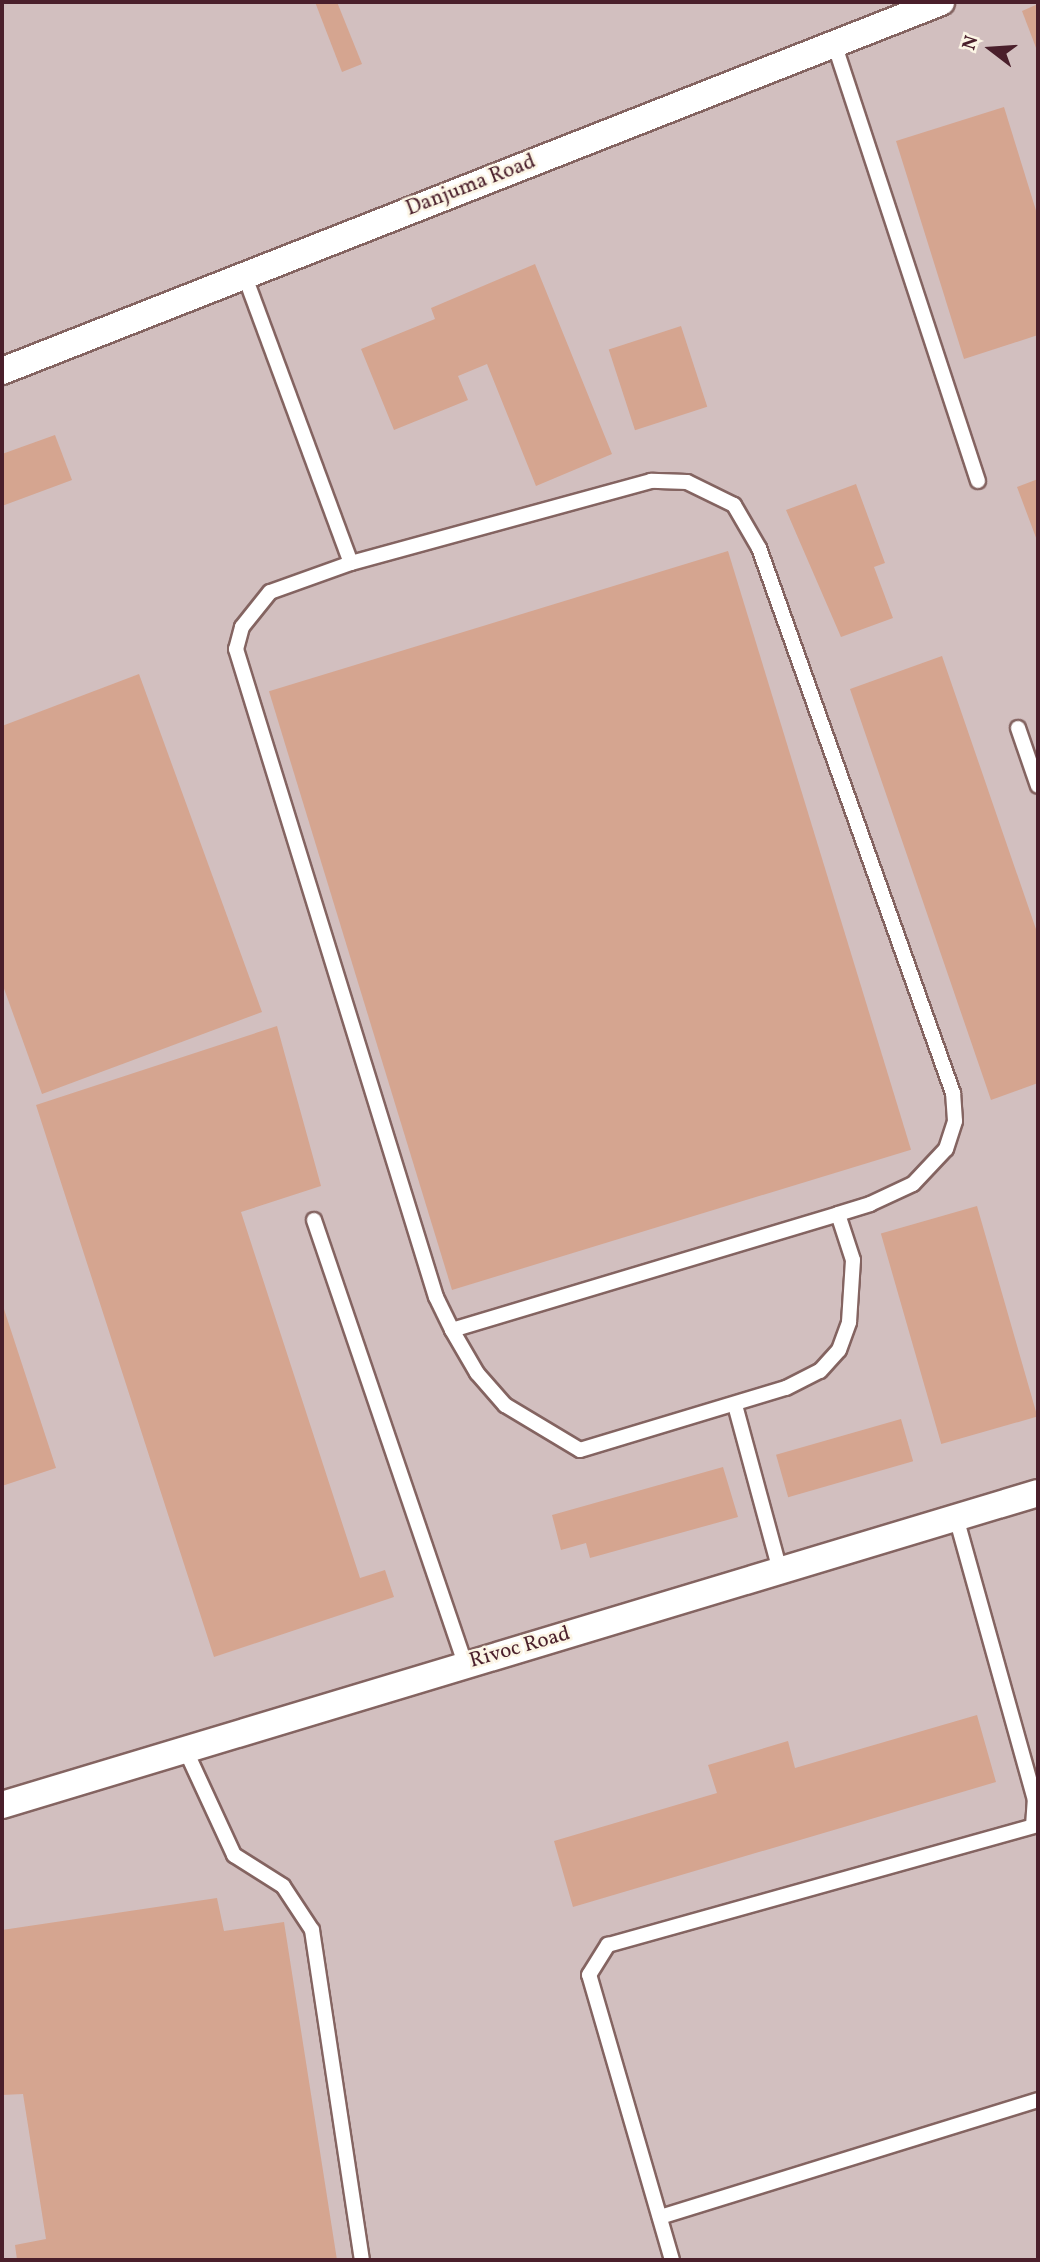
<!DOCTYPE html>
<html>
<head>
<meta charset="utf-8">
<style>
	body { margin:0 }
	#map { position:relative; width:1040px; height:2262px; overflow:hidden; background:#efe5c6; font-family:Vollkorn,serif }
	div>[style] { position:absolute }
	.industrial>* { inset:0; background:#d2bfbf; transform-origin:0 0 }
	.building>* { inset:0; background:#d5a590; transform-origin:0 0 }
	.roads { filter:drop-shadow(2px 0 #846461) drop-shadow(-2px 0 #846461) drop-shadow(0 2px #846461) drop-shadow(0 -2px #846461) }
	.service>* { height:14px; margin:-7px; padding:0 7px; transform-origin:7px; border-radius:7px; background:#fff }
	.minor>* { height:26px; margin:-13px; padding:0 13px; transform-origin:13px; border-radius:13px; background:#fff }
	span { translate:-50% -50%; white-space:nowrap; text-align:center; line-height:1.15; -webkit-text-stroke:5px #fcf5e5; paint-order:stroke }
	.street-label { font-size:21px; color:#4a1f2b }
	.frame { position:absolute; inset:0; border:4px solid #4a1f2b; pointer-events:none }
	.north { position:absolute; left:956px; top:14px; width:70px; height:70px; -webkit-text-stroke:5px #fcf5e5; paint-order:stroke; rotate:287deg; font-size:19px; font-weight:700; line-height:28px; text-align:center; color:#4a1f2b }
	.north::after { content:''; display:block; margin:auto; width:24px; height:32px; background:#4a1f2b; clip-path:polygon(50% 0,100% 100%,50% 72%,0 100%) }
</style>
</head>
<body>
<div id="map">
	<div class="industrial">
		<div style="left:2px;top:2px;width:1036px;height:2258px"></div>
	</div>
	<div class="building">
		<div style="clip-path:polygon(315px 2px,337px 2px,362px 64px,342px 72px)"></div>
		<div style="clip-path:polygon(1038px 4px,1038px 53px,1022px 11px)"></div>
		<div style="clip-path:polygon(1004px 107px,1038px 217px,1038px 335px,964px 359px,896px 141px)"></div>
		<div style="clip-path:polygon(535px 264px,612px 454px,536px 486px,487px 364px,458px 376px,468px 400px,394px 430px,361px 349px,435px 319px,431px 308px)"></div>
		<div style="left:681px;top:326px;width:85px;height:76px;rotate:72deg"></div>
		<div style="clip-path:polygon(55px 435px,72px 480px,2px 506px,2px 454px)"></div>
		<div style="clip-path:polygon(1038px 479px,1038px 543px,1017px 487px)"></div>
		<div style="clip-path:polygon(856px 484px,885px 563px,874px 567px,893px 618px,841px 637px,786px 510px)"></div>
		<div style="left:728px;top:551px;width:626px;height:480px;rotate:73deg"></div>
		<div style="clip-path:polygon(942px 656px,1038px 935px,1038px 1083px,991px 1100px,850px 689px)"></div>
		<div style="clip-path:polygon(139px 674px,262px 1012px,42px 1094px,2px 983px,2px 726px)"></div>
		<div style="clip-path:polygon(277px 1026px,321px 1186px,241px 1212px,360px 1578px,385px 1570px,394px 1597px,214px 1657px,36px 1105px)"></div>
		<div style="left:977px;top:1206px;width:219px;height:100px;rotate:74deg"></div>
		<div style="clip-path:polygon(2px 1303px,56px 1468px,2px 1486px)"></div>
		<div style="left:901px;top:1419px;width:44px;height:130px;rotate:74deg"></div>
		<div style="clip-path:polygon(723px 1467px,738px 1517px,590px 1558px,586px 1543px,561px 1550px,552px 1515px)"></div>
		<div style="clip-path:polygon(977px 1715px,996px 1782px,573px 1907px,554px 1841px,717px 1793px,708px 1765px,788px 1741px,795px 1768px)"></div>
		<div style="clip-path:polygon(217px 1898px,224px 1931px,284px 1922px,337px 2260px,17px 2260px,15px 2245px,46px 2239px,23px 2094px,2px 2095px,2px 1930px)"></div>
	</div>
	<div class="roads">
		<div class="service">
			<div style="left:834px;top:43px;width:461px;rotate:71.8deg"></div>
			<div style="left:244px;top:274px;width:308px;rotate:69.7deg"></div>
			<div style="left:1018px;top:728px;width:61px;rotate:71deg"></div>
			<div style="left:314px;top:1220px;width:469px;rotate:71.2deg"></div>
			<div style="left:452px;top:1330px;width:403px;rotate:-16.7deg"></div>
			<div style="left:838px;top:1214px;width:34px;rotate:-17deg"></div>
			<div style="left:870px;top:1204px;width:47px;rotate:-24.9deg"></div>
			<div style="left:913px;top:1184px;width:48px;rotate:-46.7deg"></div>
			<div style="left:946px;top:1149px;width:29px;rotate:-72deg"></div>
			<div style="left:955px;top:1121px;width:28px;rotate:-94deg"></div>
			<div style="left:953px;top:1093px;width:578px;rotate:-109.59deg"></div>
			<div style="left:759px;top:548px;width:50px;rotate:-120.2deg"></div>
			<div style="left:734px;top:505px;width:52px;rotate:-153.9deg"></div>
			<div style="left:687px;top:482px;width:36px;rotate:-178deg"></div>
			<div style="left:651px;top:481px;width:311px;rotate:164.7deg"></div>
			<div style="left:351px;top:563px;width:86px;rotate:160.3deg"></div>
			<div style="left:270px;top:592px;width:45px;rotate:128.7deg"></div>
			<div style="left:242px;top:627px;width:23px;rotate:105deg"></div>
			<div style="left:236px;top:649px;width:678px;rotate:72.85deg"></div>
			<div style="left:436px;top:1297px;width:37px;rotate:64deg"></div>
			<div style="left:452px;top:1330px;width:50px;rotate:59.8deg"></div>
			<div style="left:477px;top:1373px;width:43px;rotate:48.8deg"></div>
			<div style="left:505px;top:1405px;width:87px;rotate:31deg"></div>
			<div style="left:580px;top:1450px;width:215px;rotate:-16.8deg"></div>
			<div style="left:786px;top:1388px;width:38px;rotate:-27deg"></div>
			<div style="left:820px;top:1371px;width:28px;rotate:-48deg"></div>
			<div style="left:839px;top:1350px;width:30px;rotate:-70deg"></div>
			<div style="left:849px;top:1322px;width:62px;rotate:-86.3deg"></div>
			<div style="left:853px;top:1260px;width:48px;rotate:-108.1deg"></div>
			<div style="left:735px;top:1405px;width:172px;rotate:74.8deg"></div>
			<div style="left:186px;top:1751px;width:115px;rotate:65.2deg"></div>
			<div style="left:234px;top:1855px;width:58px;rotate:32.3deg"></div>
			<div style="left:283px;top:1886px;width:53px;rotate:56.6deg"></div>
			<div style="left:312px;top:1930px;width:334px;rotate:81.4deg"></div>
			<div style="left:660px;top:2217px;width:396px;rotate:-17.2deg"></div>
			<div style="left:672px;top:2260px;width:297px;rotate:-106.2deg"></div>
			<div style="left:589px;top:1975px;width:36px;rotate:-58deg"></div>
			<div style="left:608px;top:1945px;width:441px;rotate:-15.6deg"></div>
			<div style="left:1033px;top:1826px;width:26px;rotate:-86deg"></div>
			<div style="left:1035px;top:1800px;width:293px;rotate:-105.6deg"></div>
		</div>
		<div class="minor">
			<div style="left:2px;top:371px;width:1009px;rotate:-21.45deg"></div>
			<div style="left:2px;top:1805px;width:1082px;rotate:-16.76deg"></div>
		</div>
	</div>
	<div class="street-label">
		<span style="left:471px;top:186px;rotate:-21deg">Danjuma Road</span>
		<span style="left:520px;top:1648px;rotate:-16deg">Rivoc Road</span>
	</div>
	<div class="frame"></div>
	<div class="north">N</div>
</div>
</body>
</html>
